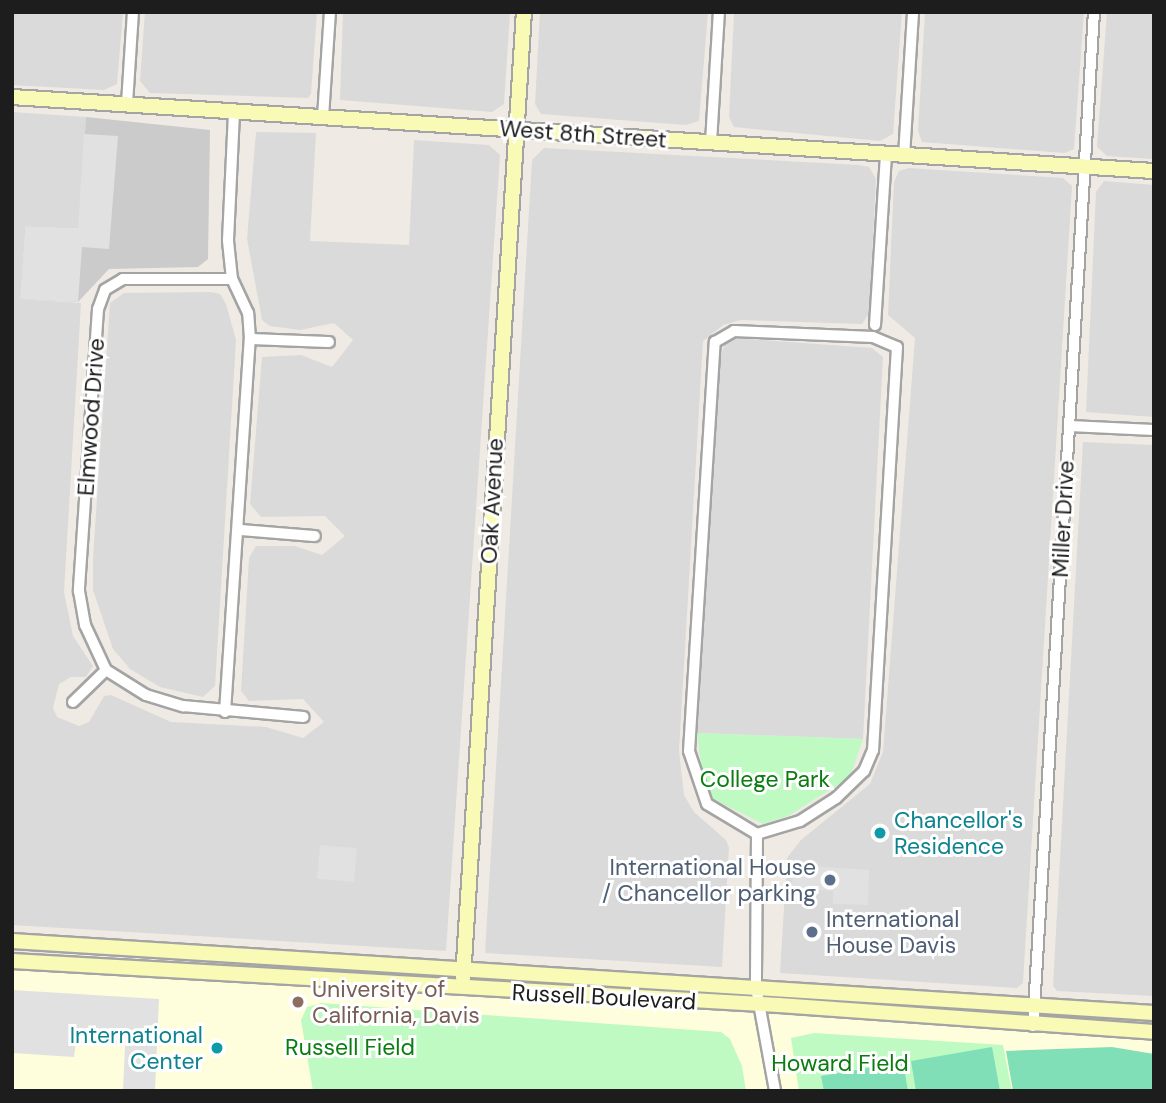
<!DOCTYPE html>
<html>
<head>
<meta charset="utf-8">
<style>
	body { margin:0 }
	#map { position:relative; width:1166px; height:1103px; overflow:hidden; background:#efeae3; font-family:"DM Sans",sans-serif }
	div>[style] { position:absolute }
	.residential>* { inset:0; background:#dbdada }
	.education>* { inset:0; background:#fffedc }
	.religious>* { inset:0; background:#cbcbcb }
	.park>* { inset:0; background:#bffac2 }
	.pitch>* { inset:0; background:#80dfb7 }
	.parking>* { inset:0; background:#e1e1e1; transform-origin:0 0 }
	.roads { filter:drop-shadow(2px 0 #a4a4a4) drop-shadow(-2px 0 #a4a4a4) drop-shadow(0 2px #a4a4a4) drop-shadow(0 -2px #a4a4a4) }
	.street>* { height:10px; margin:-5px; padding:0 5px; transform-origin:5px; border-radius:5px; background:#fff }
	.secondary>* { height:14px; margin:-7px; padding:0 7px; transform-origin:7px; border-radius:7px; background:#f8fab6 }
	.dots>* { width:19px; height:19px; translate:-50% -50%; box-sizing:border-box; border:4px solid #fff; border-radius:50% }
	span { translate:-50% -50%; white-space:nowrap; text-align:center; line-height:1.15; -webkit-text-stroke:6px #fff; paint-order:stroke }
	.street-label { font-size:23px; color:#1d1d1d }
	.park-label { font-size:23px; color:#0b7c10 }
	.culture-label { font-size:23px; color:#0d838f }
	.left { translate:0 -50%; text-align:left }
	.right { translate:-100% -50%; text-align:right }
	.service-label { font-size:23px; color:#4e5e75 }
	.education-label { font-size:23px; color:#785e54 }
	.frame { position:absolute; inset:0; border:14px solid #1d1d1d; pointer-events:none }
</style>
</head>
<body>
<div id="map">
	<div class="residential">
		<div style="clip-path:polygon(12px 12px,123px 12px,117px 84px,104px 90px,12px 85px)"></div>
		<div style="clip-path:polygon(145px 12px,317px 12px,311px 94px,308px 98px,150px 93px,140px 81px)"></div>
		<div style="clip-path:polygon(343px 12px,510px 12px,504px 104px,492px 112px,340px 100px)"></div>
		<div style="clip-path:polygon(540px 12px,708px 12px,699px 121px,686px 125px,541px 114px,535px 104px)"></div>
		<div style="clip-path:polygon(734px 12px,902px 12px,893px 134px,880px 141px,734px 127px,729px 117px)"></div>
		<div style="clip-path:polygon(925px 12px,1084px 12px,1074px 149px,1065px 153px,922px 142px,918px 131px)"></div>
		<div style="clip-path:polygon(1107px 12px,1154px 12px,1154px 159px,1107px 156px,1097px 147px)"></div>
		<div style="clip-path:polygon(12px 112px,86px 117px,78px 228px,20px 299px,81px 303px,64px 592px,73px 636px,93px 666px,86px 677px,71px 677px,59px 684px,53px 708px,57px 717px,79px 726px,89px 722px,104px 696px,111px 695px,171px 722px,266px 727px,303px 738px,324px 722px,303px 699px,249px 701px,241px 691px,249px 558px,256px 546px,295px 546px,322px 555px,345px 536px,325px 516px,261px 517px,250px 504px,262px 357px,301px 355px,332px 367px,353px 340px,334px 323px,300px 330px,270px 326px,262px 320px,247px 239px,256px 132px,316px 133px,310px 241px,409px 245px,414px 140px,489px 145px,500px 155px,446px 951px,12px 925px)"></div>
		<div style="clip-path:polygon(544px 148px,859px 165px,869px 167px,876px 179px,869px 313px,862px 324px,741px 320px,723px 325px,703px 341px,679px 751px,684px 795px,694px 812px,726px 840px,729px 848px,722px 967px,485px 953px,532px 160px)"></div>
		<div style="clip-path:polygon(909px 168px,1063px 178px,1072px 186px,1023px 983px,1017px 988px,780px 973px,787px 858px,801px 840px,870px 784px,883px 752px,915px 338px,888px 315px,894px 182px,899px 171px)"></div>
		<div style="clip-path:polygon(1104px 181px,1154px 185px,1154px 417px,1086px 412px,1096px 192px)"></div>
		<div style="clip-path:polygon(211px 292px,220px 294px,226px 304px,236px 340px,215px 686px,203px 697px,160px 687px,130px 669px,113px 649px,93px 590px,93px 558px,110px 303px,124px 293px)"></div>
		<div style="clip-path:polygon(736px 338px,872px 348px,883px 357px,863px 739px,697px 733px,720px 357px,725px 344px)"></div>
		<div style="clip-path:polygon(1083px 442px,1154px 445px,1154px 996px,1057px 991px,1053px 986px)"></div>
	</div>
	<div class="education">
		<div style="clip-path:polygon(12px 965px,1154px 1039px,1154px 1091px,12px 1091px)"></div>
	</div>
	<div class="religious">
		<div style="clip-path:polygon(86px 117px,210px 130px,208px 259px,198px 267px,109px 269px,78px 302px,20px 299px,25px 226px,78px 228px)"></div>
	</div>
	<div class="park">
		<div style="clip-path:polygon(697px 733px,863px 739px,850px 777px,788px 816px,763px 824px,711px 798px,703px 781px)"></div>
		<div style="clip-path:polygon(321px 1003px,721px 1032px,730px 1039px,742px 1066px,746px 1091px,313px 1091px,301px 1020px,307px 1007px)"></div>
		<div style="clip-path:polygon(814px 1033px,1003px 1045px,1012px 1091px,799px 1091px,791px 1038px)"></div>
	</div>
	<div class="pitch">
		<div style="clip-path:polygon(992px 1047px,1000px 1091px,916px 1091px,911px 1061px)"></div>
		<div style="clip-path:polygon(1112px 1047px,1154px 1054px,1154px 1091px,1013px 1091px,1006px 1051px)"></div>
		<div style="clip-path:polygon(903px 1062px,908px 1091px,824px 1091px,821px 1076px)"></div>
	</div>
	<div class="parking">
		<div style="clip-path:polygon(84px 134px,118px 136px,109px 249px,82px 247px,78px 302px,20px 299px,25px 226px,78px 228px)"></div>
		<div style="left:320px;top:845px;width:37px;height:34px;rotate:5deg"></div>
		<div style="clip-path:polygon(793px 865px,869px 870px,868px 905px,833px 904px,833px 891px,816px 890px,815px 902px,791px 901px)"></div>
		<div style="clip-path:polygon(12px 990px,159px 999px,155px 1091px,123px 1091px,125px 1046px,76px 1043px,74px 1057px,12px 1053px)"></div>
	</div>
	<div class="roads">
		<div class="street">
			<div style="left:127px;top:104px;width:92px;rotate:-86.3deg"></div>
			<div style="left:323px;top:117px;width:105px;rotate:-86.2deg"></div>
			<div style="left:711px;top:142px;width:130px;rotate:-86.5deg"></div>
			<div style="left:904px;top:156px;width:144px;rotate:-86.4deg"></div>
			<div style="left:232px;top:279px;width:109px;rotate:180deg"></div>
			<div style="left:123px;top:279px;width:21px;rotate:149deg"></div>
			<div style="left:105px;top:290px;width:20px;rotate:110deg"></div>
			<div style="left:98px;top:309px;width:283px;rotate:93.9deg"></div>
			<div style="left:79px;top:591px;width:35px;rotate:80deg"></div>
			<div style="left:85px;top:625px;width:50px;rotate:65deg"></div>
			<div style="left:106px;top:670px;width:47px;rotate:32deg"></div>
			<div style="left:146px;top:695px;width:39px;rotate:17deg"></div>
			<div style="left:183px;top:706px;width:121px;rotate:5.2deg"></div>
			<div style="left:875px;top:325px;width:170px;rotate:-86.3deg"></div>
			<div style="left:250px;top:339px;width:79px;rotate:2.2deg"></div>
			<div style="left:1069px;top:426px;width:85px;rotate:2.7deg"></div>
			<div style="left:240px;top:530px;width:75px;rotate:4.6deg"></div>
			<div style="left:73px;top:702px;width:46px;rotate:-44.1deg"></div>
			<div style="left:225px;top:712px;width:374px;rotate:-86.2deg"></div>
			<div style="left:250px;top:339px;width:26px;rotate:-94deg"></div>
			<div style="left:248px;top:313px;width:38px;rotate:-115deg"></div>
			<div style="left:232px;top:279px;width:39px;rotate:-96deg"></div>
			<div style="left:228px;top:240px;width:128px;rotate:-87.3deg"></div>
			<div style="left:757px;top:834px;width:58px;rotate:-149deg"></div>
			<div style="left:707px;top:804px;width:56px;rotate:-108.8deg"></div>
			<div style="left:689px;top:751px;width:410px;rotate:-86.4deg"></div>
			<div style="left:715px;top:342px;width:22px;rotate:-30deg"></div>
			<div style="left:734px;top:331px;width:139px;rotate:2.5deg"></div>
			<div style="left:873px;top:337px;width:26px;rotate:23deg"></div>
			<div style="left:897px;top:347px;width:404px;rotate:93.4deg"></div>
			<div style="left:873px;top:750px;width:23px;rotate:113deg"></div>
			<div style="left:864px;top:771px;width:39px;rotate:136deg"></div>
			<div style="left:836px;top:798px;width:43px;rotate:147.4deg"></div>
			<div style="left:800px;top:821px;width:45px;rotate:163.2deg"></div>
			<div style="left:757px;top:834px;width:153px;rotate:90.4deg"></div>
			<div style="left:756px;top:987px;width:106px;rotate:79.6deg"></div>
			<div style="left:1033px;top:1026px;width:1016px;rotate:-86.56deg"></div>
		</div>
		<div class="secondary">
			<div style="left:12px;top:97px;width:1144px;rotate:3.71deg"></div>
			<div style="left:12px;top:941px;width:1144px;rotate:3.61deg"></div>
			<div style="left:12px;top:961px;width:768px;rotate:3.28deg"></div>
			<div style="left:779px;top:1005px;width:376px;rotate:4.1deg"></div>
			<div style="left:463px;top:978px;width:968px;rotate:-86.39deg"></div>
		</div>
	</div>
	<div class="dots">
		<div style="left:880px;top:833px;background:#0f9aa8"></div>
		<div style="left:830px;top:880px;background:#5c6f8a"></div>
		<div style="left:812px;top:932px;background:#5c6f8a"></div>
		<div style="left:298px;top:1002px;background:#8d6e63"></div>
		<div style="left:217px;top:1048px;background:#0f9aa8"></div>
	</div>
	<div class="street-label">
		<span style="left:583px;top:134px;rotate:4deg">West 8th Street</span>
		<span style="left:91px;top:417px;rotate:-86deg">Elmwood Drive</span>
		<span style="left:492px;top:501px;rotate:-87deg">Oak Avenue</span>
		<span style="left:1063px;top:519px;rotate:-87deg">Miller Drive</span>
		<span style="left:604px;top:997px;rotate:3deg">Russell Boulevard</span>
	</div>
	<div class="park-label">
		<span style="left:765px;top:779px">College Park</span>
		<span style="left:350px;top:1047px">Russell Field</span>
		<span style="left:840px;top:1063px">Howard Field</span>
	</div>
	<div class="culture-label">
		<span class="left" style="left:894px;top:833px">Chancellor's<br>Residence</span>
		<span class="right" style="left:203px;top:1048px">International<br>Center</span>
	</div>
	<div class="service-label">
		<span class="right" style="left:816px;top:880px">International House<br>/ Chancellor parking</span>
		<span class="left" style="left:826px;top:932px">International<br>House Davis</span>
	</div>
	<div class="education-label">
		<span class="left" style="left:312px;top:1002px">University of<br>California, Davis</span>
	</div>
	<div class="frame"></div>
</div>
</body>
</html>
